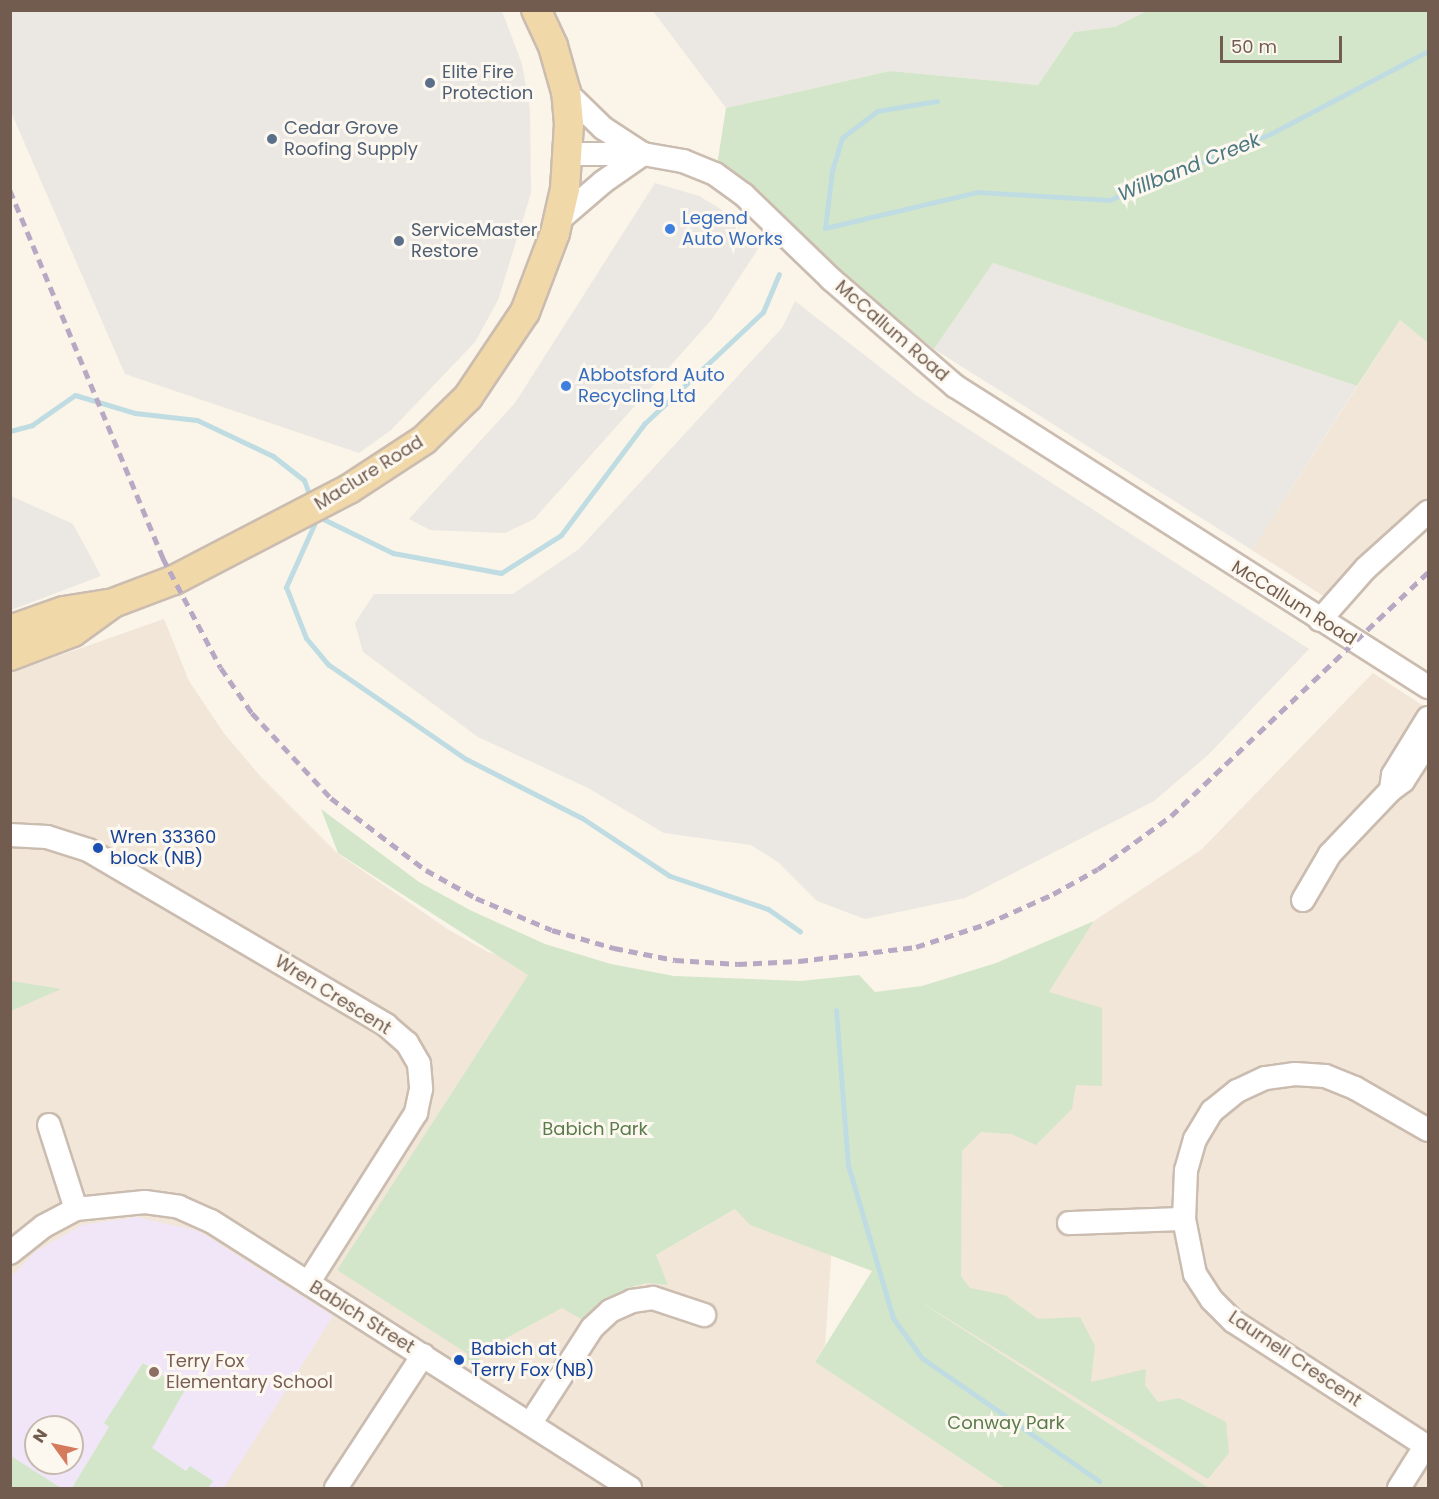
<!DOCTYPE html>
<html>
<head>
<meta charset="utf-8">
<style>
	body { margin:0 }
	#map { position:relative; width:1439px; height:1499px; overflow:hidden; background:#faf4e9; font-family:Poppins,sans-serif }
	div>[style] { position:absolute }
	.residential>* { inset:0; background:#f1e6d8 }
	.industrial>* { inset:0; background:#ebe7e2 }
	.education>* { inset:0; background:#f1e6f7 }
	.green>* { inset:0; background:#d4e6c9 }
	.stream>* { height:5px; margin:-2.5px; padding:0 2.5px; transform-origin:2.5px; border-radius:2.5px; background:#bfdce2 }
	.roads { filter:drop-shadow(2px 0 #cbbcb0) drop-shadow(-2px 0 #cbbcb0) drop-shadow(0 2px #cbbcb0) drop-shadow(0 -2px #cbbcb0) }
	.minor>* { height:22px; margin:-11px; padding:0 11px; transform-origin:11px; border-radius:11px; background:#fff }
	.major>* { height:28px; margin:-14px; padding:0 14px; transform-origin:14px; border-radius:14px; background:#f1d8a9 }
	.rail>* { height:4.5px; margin-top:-2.25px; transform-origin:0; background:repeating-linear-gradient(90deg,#b7a8c3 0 9px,transparent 0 15px) }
	.dots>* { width:16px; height:16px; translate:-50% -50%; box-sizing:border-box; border:3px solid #fdf8ef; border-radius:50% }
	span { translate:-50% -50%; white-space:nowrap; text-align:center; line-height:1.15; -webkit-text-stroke:6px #fdf8ef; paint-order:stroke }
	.service-label { font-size:18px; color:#4e5e75 }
	.left { translate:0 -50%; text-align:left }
	.shop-label { font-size:18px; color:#366cbe }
	.street-label { font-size:18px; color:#725c4f }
	.transit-label { font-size:18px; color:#164399 }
	.park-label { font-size:18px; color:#597b4c }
	.education-label { font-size:18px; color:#785e54 }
	.water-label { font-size:20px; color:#4c7882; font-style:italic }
	.frame { position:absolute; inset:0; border:12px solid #725c4f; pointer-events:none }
	.north { position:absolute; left:24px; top:1415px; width:60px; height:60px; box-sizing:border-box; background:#fdf8ef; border:2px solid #c5baaf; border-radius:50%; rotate:303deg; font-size:16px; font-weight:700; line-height:24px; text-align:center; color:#725c4f }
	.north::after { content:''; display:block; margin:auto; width:21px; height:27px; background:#d67a5d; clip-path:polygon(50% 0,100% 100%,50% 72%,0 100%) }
	.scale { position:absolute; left:1220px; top:36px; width:122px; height:27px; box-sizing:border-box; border:3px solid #725c4f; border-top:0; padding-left:8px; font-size:18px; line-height:21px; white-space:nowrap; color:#725c4f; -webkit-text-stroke:4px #fdf8ef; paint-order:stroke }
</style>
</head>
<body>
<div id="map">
	<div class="residential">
		<div style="clip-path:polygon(1400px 320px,1428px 343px,1428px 501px,1325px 597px,1252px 550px)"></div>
		<div style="clip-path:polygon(evenodd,164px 619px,189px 681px,223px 732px,260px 776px,337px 853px,449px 930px,488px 952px,534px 966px,337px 1270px,486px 1349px,563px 1307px,581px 1319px,625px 1289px,646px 1283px,667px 1285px,656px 1255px,739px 1207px,832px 1245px,825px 1345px,815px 1362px,1005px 1488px,11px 1488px,10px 673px,164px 619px,36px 1427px,72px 1427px,72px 1463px,36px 1463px,36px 1427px)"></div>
		<div style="clip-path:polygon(1373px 673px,1428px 709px,1428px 1488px,1209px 1488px,873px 1271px,1094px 921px,1201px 850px)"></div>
	</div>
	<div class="industrial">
		<div style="clip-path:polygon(10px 11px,502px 11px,522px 64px,530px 110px,531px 193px,498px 300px,475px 342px,391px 430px,359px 453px,125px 374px,11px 112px)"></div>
		<div style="clip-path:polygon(653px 11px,1147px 11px,1115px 28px,1074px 32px,1038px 85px,890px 71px,726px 108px)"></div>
		<div style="clip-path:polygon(655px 183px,699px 196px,719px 208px,739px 224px,743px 240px,758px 249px,712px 319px,534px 519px,505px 533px,430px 530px,409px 519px,515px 403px)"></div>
		<div style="clip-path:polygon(993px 263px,1357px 386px,1252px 550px,934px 349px)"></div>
		<div style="clip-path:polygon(795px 301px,917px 396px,1309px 649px,1209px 754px,1154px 801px,965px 898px,865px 919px,817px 901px,778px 862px,751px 845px,664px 833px,588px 788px,478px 737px,363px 652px,355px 623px,374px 594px,513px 594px,579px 549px,782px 328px)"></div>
		<div style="clip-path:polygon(11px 496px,73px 524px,101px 576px,11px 610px)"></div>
	</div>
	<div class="education">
		<div style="clip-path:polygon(evenodd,136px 1217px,199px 1231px,333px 1316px,224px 1488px,11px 1488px,11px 1277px,36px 1251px,82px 1225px,136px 1217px,36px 1427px,72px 1427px,72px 1463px,36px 1463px,36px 1427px)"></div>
	</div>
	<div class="green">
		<div style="clip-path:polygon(1147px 11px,1428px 11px,1428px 343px,1400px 320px,1357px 386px,993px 263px,934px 349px,836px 270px,717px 165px,726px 108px,890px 71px,1038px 85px,1074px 32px,1115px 27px)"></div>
		<div style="clip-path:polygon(321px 809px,419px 882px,470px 910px,545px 944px,611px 964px,674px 976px,801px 981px,859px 975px,875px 992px,922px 986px,996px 963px,1094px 921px,1049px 992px,1102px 1008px,1102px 1086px,1076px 1085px,1072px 1109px,1036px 1145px,1011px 1134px,981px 1132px,962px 1151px,961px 1276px,970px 1288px,1005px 1295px,1038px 1319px,1080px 1317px,1095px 1346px,1091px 1382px,1146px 1369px,1145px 1385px,1158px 1402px,1179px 1398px,1226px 1422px,1229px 1453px,1208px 1479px,916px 1299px,1209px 1488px,1005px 1488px,815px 1362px,872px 1271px,750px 1225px,735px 1209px,656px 1255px,668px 1285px,646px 1283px,625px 1289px,581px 1319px,562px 1308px,486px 1349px,474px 1367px,464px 1362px,468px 1354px,337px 1270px,528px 975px,338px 853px)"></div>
		<div style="clip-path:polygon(10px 981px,11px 981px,61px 989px,11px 1011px)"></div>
		<div style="clip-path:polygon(143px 1363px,185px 1390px,152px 1448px,186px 1471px,190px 1466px,213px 1481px,208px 1488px,72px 1488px,109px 1427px,104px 1423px)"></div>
		<div style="clip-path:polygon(10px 1456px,11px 1456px,61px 1488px,11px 1488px)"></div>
	</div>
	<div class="stream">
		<div style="left:937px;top:101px;width:61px;rotate:170.5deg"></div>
		<div style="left:877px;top:111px;width:44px;rotate:142.4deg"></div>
		<div style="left:842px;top:138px;width:34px;rotate:107deg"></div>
		<div style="left:832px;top:171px;width:57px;rotate:97deg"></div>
		<div style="left:825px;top:228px;width:156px;rotate:-13.3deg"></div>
		<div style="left:977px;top:192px;width:132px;rotate:3.5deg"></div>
		<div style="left:1109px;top:200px;width:174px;rotate:-22.3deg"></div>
		<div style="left:1270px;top:134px;width:178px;rotate:-27.7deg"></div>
		<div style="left:10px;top:431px;width:23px;rotate:-15deg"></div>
		<div style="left:32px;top:425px;width:52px;rotate:-34.9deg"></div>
		<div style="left:75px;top:395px;width:63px;rotate:16.7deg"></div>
		<div style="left:135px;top:413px;width:62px;rotate:6.4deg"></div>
		<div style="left:197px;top:420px;width:84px;rotate:25.3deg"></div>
		<div style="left:273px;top:456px;width:39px;rotate:38deg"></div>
		<div style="left:304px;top:480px;width:20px;rotate:70deg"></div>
		<div style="left:317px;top:516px;width:85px;rotate:26deg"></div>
		<div style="left:393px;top:553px;width:110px;rotate:10.5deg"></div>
		<div style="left:501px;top:573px;width:71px;rotate:-32.3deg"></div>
		<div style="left:561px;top:535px;width:139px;rotate:-53.2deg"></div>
		<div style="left:644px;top:424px;width:163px;rotate:-43.3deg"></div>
		<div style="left:763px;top:312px;width:41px;rotate:-67.2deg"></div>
		<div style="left:317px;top:518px;width:76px;rotate:114.2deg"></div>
		<div style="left:286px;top:587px;width:55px;rotate:68.6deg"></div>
		<div style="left:306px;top:638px;width:35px;rotate:50deg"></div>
		<div style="left:329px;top:665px;width:166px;rotate:34.5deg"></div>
		<div style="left:466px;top:759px;width:130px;rotate:27deg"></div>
		<div style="left:582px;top:818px;width:105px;rotate:33.4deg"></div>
		<div style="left:670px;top:876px;width:103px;rotate:18.6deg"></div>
		<div style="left:768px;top:909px;width:39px;rotate:35deg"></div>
		<div style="left:836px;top:1010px;width:155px;rotate:85.6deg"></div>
		<div style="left:848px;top:1165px;width:159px;rotate:73.6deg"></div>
		<div style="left:893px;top:1318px;width:49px;rotate:54.1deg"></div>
		<div style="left:922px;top:1358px;width:216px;rotate:34.8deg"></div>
	</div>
	<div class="roads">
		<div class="minor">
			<div style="left:566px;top:92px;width:52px;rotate:44.2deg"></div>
			<div style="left:603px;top:128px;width:48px;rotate:33deg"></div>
			<div style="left:568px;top:154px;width:75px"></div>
			<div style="left:643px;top:154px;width:41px;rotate:9.9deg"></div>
			<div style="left:683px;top:161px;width:35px;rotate:22deg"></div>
			<div style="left:715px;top:174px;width:36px;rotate:36deg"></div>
			<div style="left:744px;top:195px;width:121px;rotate:44deg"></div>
			<div style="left:831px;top:279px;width:164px;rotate:40.8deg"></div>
			<div style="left:955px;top:386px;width:561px;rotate:32.47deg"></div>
			<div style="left:559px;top:220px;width:58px;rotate:-40.8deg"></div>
			<div style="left:603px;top:182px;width:49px;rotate:-35deg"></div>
			<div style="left:1320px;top:620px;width:69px;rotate:-48.5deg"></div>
			<div style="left:1366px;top:568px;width:84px;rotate:-42.1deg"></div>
			<div style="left:1428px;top:718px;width:67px;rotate:121.6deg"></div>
			<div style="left:1393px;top:775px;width:15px;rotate:98deg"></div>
			<div style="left:1391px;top:790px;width:15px;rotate:-37deg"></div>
			<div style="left:1403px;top:781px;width:46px;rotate:-57.3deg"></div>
			<div style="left:10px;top:835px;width:37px;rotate:3deg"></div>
			<div style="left:47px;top:837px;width:43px;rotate:17.6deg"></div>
			<div style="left:88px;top:850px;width:346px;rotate:30.4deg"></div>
			<div style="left:386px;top:1025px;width:28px;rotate:41deg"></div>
			<div style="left:407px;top:1043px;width:24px;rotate:60deg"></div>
			<div style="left:419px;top:1064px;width:25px;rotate:85deg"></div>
			<div style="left:421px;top:1089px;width:25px;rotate:102deg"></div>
			<div style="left:416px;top:1113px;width:201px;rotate:122.4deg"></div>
			<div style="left:1303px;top:900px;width:53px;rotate:-59.6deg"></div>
			<div style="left:1330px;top:854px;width:88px;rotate:-46.4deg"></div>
			<div style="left:49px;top:1125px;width:88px;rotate:72.2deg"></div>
			<div style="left:1428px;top:1130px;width:84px;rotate:-150.1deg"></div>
			<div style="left:1355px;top:1088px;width:32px;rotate:-158deg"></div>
			<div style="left:1325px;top:1076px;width:30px;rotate:-176deg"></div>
			<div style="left:1295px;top:1074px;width:30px;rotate:172deg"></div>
			<div style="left:1265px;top:1078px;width:31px;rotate:155deg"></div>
			<div style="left:1237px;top:1091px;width:32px;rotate:141deg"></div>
			<div style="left:1212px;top:1111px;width:33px;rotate:121deg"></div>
			<div style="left:1195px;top:1139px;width:32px;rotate:106deg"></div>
			<div style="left:1186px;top:1170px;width:49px;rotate:92.3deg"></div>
			<div style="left:1184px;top:1219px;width:56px;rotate:78.7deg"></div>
			<div style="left:1195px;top:1274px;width:31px;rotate:57deg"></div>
			<div style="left:1212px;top:1300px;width:30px;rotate:45deg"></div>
			<div style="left:1233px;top:1321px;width:232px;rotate:32.9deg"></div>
			<div style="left:1069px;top:1223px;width:115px;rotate:-2deg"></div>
			<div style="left:10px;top:1253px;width:43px;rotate:-38.5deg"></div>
			<div style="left:44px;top:1226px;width:36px;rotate:-28deg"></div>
			<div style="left:76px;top:1209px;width:69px;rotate:-5.8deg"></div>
			<div style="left:145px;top:1202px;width:34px;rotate:8deg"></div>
			<div style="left:179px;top:1207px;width:35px;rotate:24deg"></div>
			<div style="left:211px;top:1221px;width:497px;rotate:32.5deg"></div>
			<div style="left:530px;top:1424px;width:114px;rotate:-57.1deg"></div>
			<div style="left:592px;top:1328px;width:25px;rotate:-43deg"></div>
			<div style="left:610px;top:1311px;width:24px;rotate:-24deg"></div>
			<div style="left:632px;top:1301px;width:21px;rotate:-8deg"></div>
			<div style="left:653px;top:1298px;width:54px;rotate:18.4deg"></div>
			<div style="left:336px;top:1488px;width:159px;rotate:-56.8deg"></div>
			<div style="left:1399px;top:1488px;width:51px;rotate:-57.9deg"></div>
		</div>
		<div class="major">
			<div style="left:10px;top:630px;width:57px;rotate:-19.4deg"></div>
			<div style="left:64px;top:611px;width:44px;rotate:-9.2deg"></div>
			<div style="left:10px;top:656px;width:67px;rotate:-20.9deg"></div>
			<div style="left:73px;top:632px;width:49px;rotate:-35.9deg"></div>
			<div style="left:113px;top:603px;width:65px;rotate:-20.7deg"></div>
			<div style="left:174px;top:580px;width:197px;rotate:-27.5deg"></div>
			<div style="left:349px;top:489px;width:90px;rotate:-33.2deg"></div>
			<div style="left:424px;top:440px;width:62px;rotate:-44.3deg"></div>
			<div style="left:468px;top:397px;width:102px;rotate:-56.2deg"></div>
			<div style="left:525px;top:312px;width:85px;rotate:-69.2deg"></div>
			<div style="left:555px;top:233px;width:45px;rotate:-77.2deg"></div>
			<div style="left:565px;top:189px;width:65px;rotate:-86.5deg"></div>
			<div style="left:569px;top:124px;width:32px;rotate:-95deg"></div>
			<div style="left:566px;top:92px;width:48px;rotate:-105.8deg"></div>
			<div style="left:553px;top:46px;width:40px;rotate:-115deg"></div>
		</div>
	</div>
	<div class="rail">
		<div style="left:10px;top:190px;width:399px;rotate:67.4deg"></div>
		<div style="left:163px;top:558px;width:124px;rotate:62.2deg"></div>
		<div style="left:221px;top:668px;width:55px;rotate:55.4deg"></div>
		<div style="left:252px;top:713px;width:116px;rotate:47.1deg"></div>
		<div style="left:331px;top:798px;width:119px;rotate:37.2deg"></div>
		<div style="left:426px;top:870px;width:57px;rotate:29.2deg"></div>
		<div style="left:476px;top:898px;width:82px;rotate:22.8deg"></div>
		<div style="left:552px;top:930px;width:65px;rotate:16.2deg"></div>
		<div style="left:614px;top:948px;width:62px;rotate:11.1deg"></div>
		<div style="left:675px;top:960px;width:63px;rotate:3.6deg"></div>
		<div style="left:738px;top:964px;width:61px;rotate:-2.8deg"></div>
		<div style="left:799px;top:961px;width:118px;rotate:-6.8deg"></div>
		<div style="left:916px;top:947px;width:74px;rotate:-18.2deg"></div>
		<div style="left:986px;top:924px;width:73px;rotate:-24.1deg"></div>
		<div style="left:1053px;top:894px;width:51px;rotate:-29.1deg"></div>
		<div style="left:1098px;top:869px;width:90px;rotate:-36deg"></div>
		<div style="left:1171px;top:816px;width:354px;rotate:-43.5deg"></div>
	</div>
	<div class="dots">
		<div style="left:430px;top:83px;background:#5c6f8a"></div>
		<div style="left:272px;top:139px;background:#5c6f8a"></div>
		<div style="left:670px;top:229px;background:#3f7fe0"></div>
		<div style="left:399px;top:241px;background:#5c6f8a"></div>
		<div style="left:566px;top:386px;background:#3f7fe0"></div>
		<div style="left:98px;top:848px;background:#1a4fb4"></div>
		<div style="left:459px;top:1360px;background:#1a4fb4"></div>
		<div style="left:154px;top:1372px;background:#8d6e63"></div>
	</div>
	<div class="service-label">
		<span class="left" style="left:442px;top:83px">Elite Fire<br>Protection</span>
		<span class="left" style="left:284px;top:139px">Cedar Grove<br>Roofing Supply</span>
		<span class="left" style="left:411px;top:241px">ServiceMaster<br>Restore</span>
	</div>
	<div class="shop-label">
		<span class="left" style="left:682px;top:229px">Legend<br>Auto Works</span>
		<span class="left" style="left:578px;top:386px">Abbotsford Auto<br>Recycling Ltd</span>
	</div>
	<div class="street-label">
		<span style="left:892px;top:331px;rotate:41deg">McCallum Road</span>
		<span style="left:369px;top:473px;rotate:-32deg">Maclure Road</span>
		<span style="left:1294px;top:603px;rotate:32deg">McCallum Road</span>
		<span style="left:333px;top:995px;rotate:32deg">Wren Crescent</span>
		<span style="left:362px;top:1317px;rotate:32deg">Babich Street</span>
		<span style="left:1295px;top:1359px;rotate:34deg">Laurnell Crescent</span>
	</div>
	<div class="transit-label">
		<span class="left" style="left:110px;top:848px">Wren 33360<br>block (NB)</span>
		<span class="left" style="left:471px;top:1360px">Babich at<br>Terry Fox (NB)</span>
	</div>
	<div class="park-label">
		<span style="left:595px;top:1129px">Babich Park</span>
		<span style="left:1006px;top:1423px">Conway Park</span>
	</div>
	<div class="education-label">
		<span class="left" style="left:166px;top:1372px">Terry Fox<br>Elementary School</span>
	</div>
	<div class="water-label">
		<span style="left:1189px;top:167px;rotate:-22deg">Willband Creek</span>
	</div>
	<div class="frame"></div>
	<div class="north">N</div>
	<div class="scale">50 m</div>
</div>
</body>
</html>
